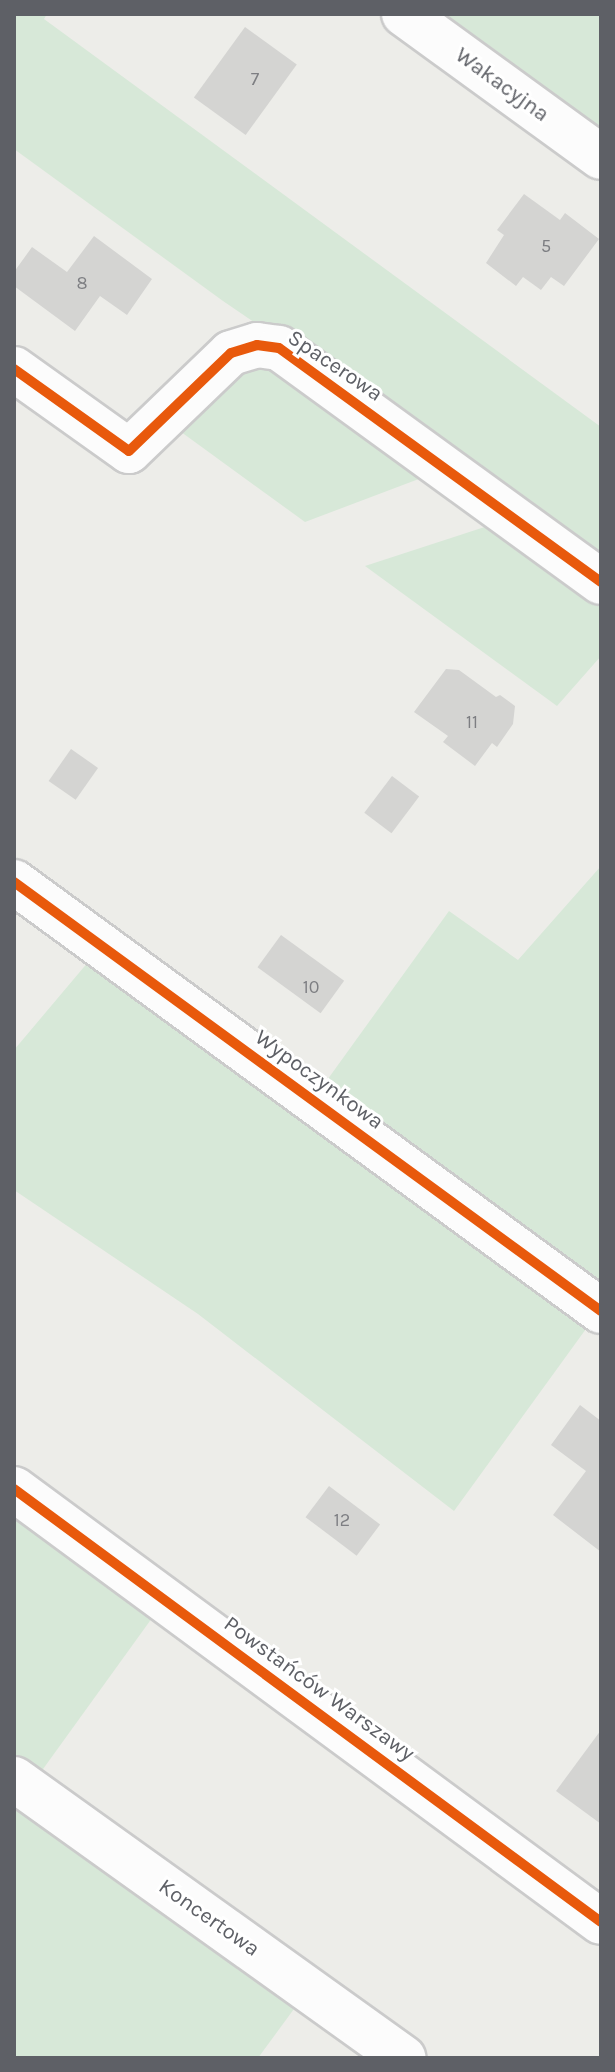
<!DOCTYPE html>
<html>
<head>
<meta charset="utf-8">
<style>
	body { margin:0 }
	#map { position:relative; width:615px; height:2072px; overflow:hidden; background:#edede9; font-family:Karla,sans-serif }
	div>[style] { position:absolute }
	.green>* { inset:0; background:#d7e8d8 }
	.building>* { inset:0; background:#d4d4d2; transform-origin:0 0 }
	.roads { filter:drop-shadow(2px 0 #cbcbcb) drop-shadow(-2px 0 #cbcbcb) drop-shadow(0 2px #cbcbcb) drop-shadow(0 -2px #cbcbcb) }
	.minor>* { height:44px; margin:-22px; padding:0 22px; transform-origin:22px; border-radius:22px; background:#fcfcfc }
	.cycleway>* { height:10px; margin:-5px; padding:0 5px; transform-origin:5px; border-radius:5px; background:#e8590c }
	span { translate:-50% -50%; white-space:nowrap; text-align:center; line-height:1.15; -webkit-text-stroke:6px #fff; paint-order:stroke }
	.number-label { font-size:18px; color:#7d7e82 }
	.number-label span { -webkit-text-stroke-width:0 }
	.street-label { font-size:22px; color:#5e6066 }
	.frame { position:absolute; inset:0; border:16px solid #5e6066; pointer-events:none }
</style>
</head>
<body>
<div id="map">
	<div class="green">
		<div style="clip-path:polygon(14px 14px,47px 14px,44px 19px,601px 427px,601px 566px,447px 454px,223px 301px,14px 149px)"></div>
		<div style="clip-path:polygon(432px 14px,601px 14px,601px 134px)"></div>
		<div style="clip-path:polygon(279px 362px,432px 474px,305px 522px,177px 429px,233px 365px)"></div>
		<div style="clip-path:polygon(500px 522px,601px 596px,601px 656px,557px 706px,365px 566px)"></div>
		<div style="clip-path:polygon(601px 866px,601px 1284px,325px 1083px,449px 911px,518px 960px)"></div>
		<div style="clip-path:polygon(89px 961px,591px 1322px,454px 1511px,198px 1314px,14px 1190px,14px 1050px)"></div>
		<div style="clip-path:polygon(14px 1501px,160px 1607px,38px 1776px,14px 1759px)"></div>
		<div style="clip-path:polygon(14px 1786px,302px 1998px,258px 2058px,14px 2058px)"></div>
	</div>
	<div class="building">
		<div style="left:245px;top:27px;width:64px;height:87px;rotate:36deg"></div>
		<div style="clip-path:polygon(524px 194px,560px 220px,565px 213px,599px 239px,564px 286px,551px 277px,541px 290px,523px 277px,516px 286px,486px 263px,504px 235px,497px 230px)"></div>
		<div style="clip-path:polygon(94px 236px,152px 279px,127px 315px,100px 296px,75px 331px,14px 286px,14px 272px,32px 247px,67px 272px)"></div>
		<div style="clip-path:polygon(446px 669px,459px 670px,496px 697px,500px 695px,515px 706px,513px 724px,497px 747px,492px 743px,475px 766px,443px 742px,448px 736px,414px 712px)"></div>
		<div style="left:71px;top:749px;width:33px;height:39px;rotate:35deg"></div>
		<div style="left:392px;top:776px;width:34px;height:46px;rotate:37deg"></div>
		<div style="left:281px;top:935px;width:78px;height:40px;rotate:36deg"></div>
		<div style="clip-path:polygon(580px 1405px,601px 1421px,601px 1552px,553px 1515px,586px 1471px,551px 1445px)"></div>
		<div style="left:329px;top:1486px;width:64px;height:39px;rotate:37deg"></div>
		<div style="clip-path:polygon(601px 1730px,601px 1824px,556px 1791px)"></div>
	</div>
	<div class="roads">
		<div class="minor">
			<div style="left:404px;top:14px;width:243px;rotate:36deg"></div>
			<div style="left:14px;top:369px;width:141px;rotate:35.5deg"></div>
			<div style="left:129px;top:451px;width:141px;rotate:-43.9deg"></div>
			<div style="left:231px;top:353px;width:27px;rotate:-17deg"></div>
			<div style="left:257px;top:345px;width:22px;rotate:8deg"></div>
			<div style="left:279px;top:348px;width:398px;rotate:36deg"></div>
			<div style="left:14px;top:882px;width:727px;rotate:36.16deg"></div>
			<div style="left:14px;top:1489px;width:729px;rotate:36.41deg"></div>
			<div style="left:14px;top:1779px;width:479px;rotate:35.6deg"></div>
		</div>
	</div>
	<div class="cycleway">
		<div style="left:14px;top:369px;width:141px;rotate:35.5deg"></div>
		<div style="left:129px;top:451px;width:141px;rotate:-43.9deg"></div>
		<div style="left:231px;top:353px;width:27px;rotate:-17deg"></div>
		<div style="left:257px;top:345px;width:22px;rotate:8deg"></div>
		<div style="left:279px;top:348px;width:398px;rotate:36deg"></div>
		<div style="left:14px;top:882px;width:727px;rotate:36.16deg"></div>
		<div style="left:14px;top:1489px;width:729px;rotate:36.41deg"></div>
	</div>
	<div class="number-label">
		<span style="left:255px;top:79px">7</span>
		<span style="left:546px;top:246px">5</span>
		<span style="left:82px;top:283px">8</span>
		<span style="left:472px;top:722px">11</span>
		<span style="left:311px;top:987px">10</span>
		<span style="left:342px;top:1520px">12</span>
	</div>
	<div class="street-label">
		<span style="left:502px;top:85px;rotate:36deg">Wakacyjna</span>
		<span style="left:335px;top:366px;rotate:34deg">Spacerowa</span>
		<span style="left:319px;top:1080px;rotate:36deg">Wypoczynkowa</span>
		<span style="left:319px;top:1689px;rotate:36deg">Powstańców Warszawy</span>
		<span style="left:209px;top:1918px;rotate:35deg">Koncertowa</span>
	</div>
	<div class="frame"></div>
</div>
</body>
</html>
